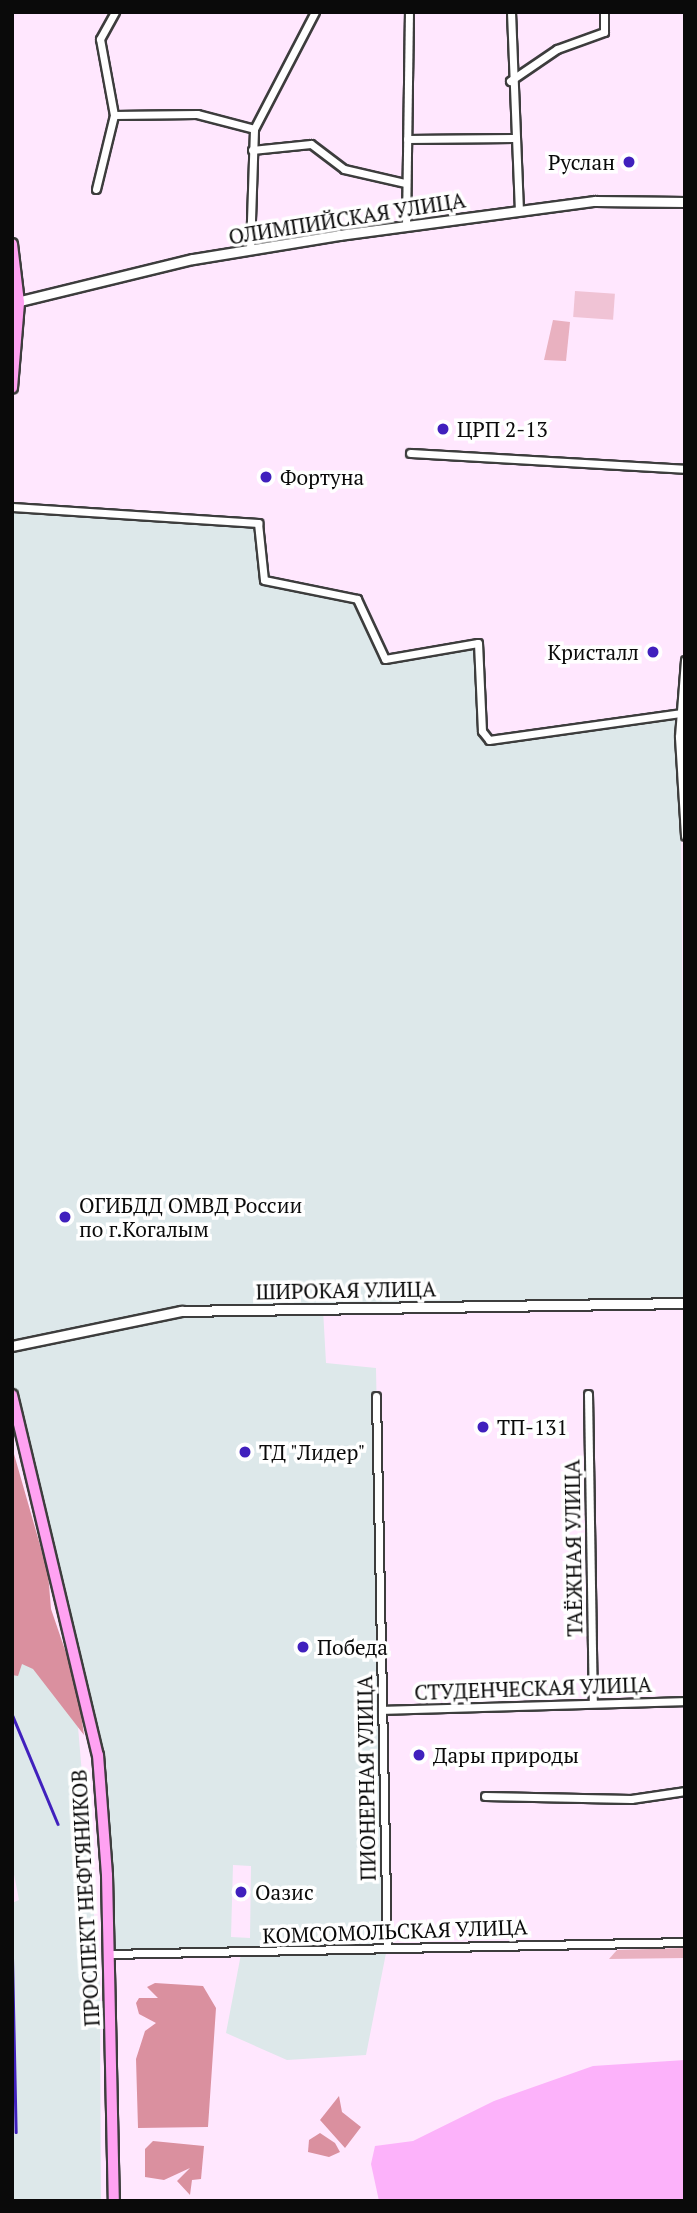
<!DOCTYPE html>
<html>
<head>
<meta charset="utf-8">
<style>
	body { margin:0 }
	#map { position:relative; width:697px; height:2213px; overflow:hidden; background:#ffe7fe; font-family:"PT Serif",serif }
	div>[style] { position:absolute }
	.industrial>* { inset:0; background:#dde8ea }
	.green>* { inset:0; background:#e9b1c0 }
	.forest>* { inset:0; background:#da909f }
	.sand>* { inset:0; background:#fcb2fa }
	.pitch>* { inset:0; background:#f0c3d5; transform-origin:0 0 }
	.roads { filter:drop-shadow(2px 0 #3d3d3d) drop-shadow(-2px 0 #3d3d3d) drop-shadow(0 2px #3d3d3d) drop-shadow(0 -2px #3d3d3d) }
	.minor>* { height:7px; margin:-3.5px; padding:0 3.5px; transform-origin:3.5px; border-radius:3.5px; background:#fff }
	.tertiary>* { height:9px; margin:-4.5px; padding:0 4.5px; transform-origin:4.5px; border-radius:4.5px; background:#fff }
	.secondary>* { height:10px; margin:-5px; padding:0 5px; transform-origin:5px; border-radius:5px; background:#ffa2f2 }
	.rail>* { height:2.5px; margin:-1.25px; padding:0 1.25px; transform-origin:1.25px; border-radius:1.25px; background:#4020bd }
	.dots>* { width:19px; height:19px; translate:-50% -50%; box-sizing:border-box; border:4px solid #fff; border-radius:50% }
	span { translate:-50% -50%; white-space:nowrap; text-align:center; line-height:1.15; -webkit-text-stroke:7px #fff; paint-order:stroke }
	.poi-label { font-size:21px; color:#0a0a0a }
	.right { translate:-100% -50%; text-align:right }
	.left { translate:0 -50%; text-align:left }
	.street-label { font-size:21px; color:#0a0a0a }
	.frame { position:absolute; inset:0; border:14px solid #0a0a0a; pointer-events:none }
</style>
</head>
<body>
<div id="map">
	<div class="industrial">
		<div style="clip-path:polygon(evenodd,12px 507px,258px 523px,264px 579px,349px 594px,368px 613px,385px 659px,478px 643px,482px 731px,489px 740px,680px 713px,685px 1303px,323px 1309px,326px 1363px,376px 1368px,387px 1948px,366px 2055px,287px 2060px,226px 2033px,241px 1954px,109px 1954px,98px 1755px,12px 1395px,12px 507px,233px 1865px,251px 1866px,250px 1938px,231px 1937px,233px 1865px)"></div>
		<div style="clip-path:polygon(28px 1659px,78px 1727px,100px 1985px,101px 2201px,12px 2201px,12px 1903px,19px 1900px,12px 1864px,12px 1662px)"></div>
	</div>
	<div class="green">
		<div style="clip-path:polygon(553px 320px,570px 322px,566px 361px,544px 360px)"></div>
		<div style="clip-path:polygon(685px 1948px,685px 1958px,609px 1959px,617px 1950px)"></div>
	</div>
	<div class="forest">
		<div style="clip-path:polygon(12px 1447px,48px 1573px,51px 1609px,77px 1685px,84px 1735px,33px 1669px,22px 1664px,18px 1676px,12px 1675px)"></div>
		<div style="clip-path:polygon(155px 1983px,203px 1986px,216px 2008px,208px 2127px,138px 2128px,136px 2059px,145px 2031px,156px 2023px,139px 2014px,136px 2003px,139px 1998px,158px 1998px,147px 1987px)"></div>
		<div style="clip-path:polygon(339px 2096px,342px 2112px,361px 2127px,345px 2148px,320px 2120px)"></div>
		<div style="clip-path:polygon(320px 2133px,335px 2143px,340px 2152px,329px 2157px,308px 2152px,309px 2140px)"></div>
		<div style="clip-path:polygon(153px 2141px,204px 2146px,201px 2179px,192px 2180px,190px 2195px,177px 2181px,190px 2168px,164px 2180px,145px 2177px,145px 2149px)"></div>
	</div>
	<div class="sand">
		<div style="clip-path:polygon(685px 2060px,685px 2201px,379px 2201px,371px 2164px,375px 2146px,413px 2141px,494px 2101px,593px 2066px)"></div>
	</div>
	<div class="pitch">
		<div style="left:575px;top:291px;width:40px;height:26px;rotate:4deg"></div>
	</div>
	<div class="roads">
		<div class="minor">
			<div style="left:511px;top:12px;width:198px;rotate:87.7deg"></div>
			<div style="left:510px;top:81px;width:57px;rotate:-34.2deg"></div>
			<div style="left:557px;top:49px;width:50px;rotate:-19.9deg"></div>
			<div style="left:604px;top:32px;width:20px;rotate:-90deg"></div>
			<div style="left:114px;top:115px;width:83px;rotate:-0.7deg"></div>
			<div style="left:197px;top:114px;width:59px;rotate:14.7deg"></div>
			<div style="left:407px;top:139px;width:106px;rotate:-0.5deg"></div>
			<div style="left:252px;top:150px;width:59px;rotate:-5.8deg"></div>
			<div style="left:311px;top:144px;width:41px;rotate:37.1deg"></div>
			<div style="left:344px;top:169px;width:63px;rotate:12.9deg"></div>
			<div style="left:96px;top:189px;width:76px;rotate:-76.3deg"></div>
			<div style="left:114px;top:115px;width:77px;rotate:-100.4deg"></div>
			<div style="left:100px;top:39px;width:31px;rotate:-61deg"></div>
			<div style="left:406px;top:226px;width:214px;rotate:-89.2deg"></div>
			<div style="left:250px;top:250px;width:121px;rotate:-88.1deg"></div>
			<div style="left:254px;top:129px;width:132px;rotate:-62.5deg"></div>
			<div style="left:410px;top:453px;width:275px;rotate:3.3deg"></div>
			<div style="left:12px;top:507px;width:247px;rotate:3.7deg"></div>
			<div style="left:258px;top:523px;width:57px;rotate:84deg"></div>
			<div style="left:264px;top:580px;width:95px;rotate:11.5deg"></div>
			<div style="left:357px;top:599px;width:66px;rotate:65deg"></div>
			<div style="left:385px;top:659px;width:94px;rotate:-9.8deg"></div>
			<div style="left:478px;top:643px;width:88px;rotate:87.4deg"></div>
			<div style="left:482px;top:731px;width:11px;rotate:52deg"></div>
			<div style="left:489px;top:740px;width:193px;rotate:-8deg"></div>
			<div style="left:685px;top:660px;width:77px;rotate:94.5deg"></div>
			<div style="left:679px;top:737px;width:99px;rotate:86.5deg"></div>
			<div style="left:588px;top:1394px;width:308px;rotate:89.1deg"></div>
			<div style="left:376px;top:1396px;width:552px;rotate:88.86deg"></div>
			<div style="left:382px;top:1710px;width:303px;rotate:-1.7deg"></div>
			<div style="left:485px;top:1796px;width:146px;rotate:1.2deg"></div>
			<div style="left:631px;top:1799px;width:55px;rotate:-8.4deg"></div>
			<div style="left:109px;top:1954px;width:576px;rotate:-1.19deg"></div>
		</div>
		<div class="tertiary">
			<div style="left:12px;top:303px;width:186px;rotate:-13.7deg"></div>
			<div style="left:193px;top:259px;width:148px;rotate:-9.3deg"></div>
			<div style="left:339px;top:235px;width:258px;rotate:-7.6deg"></div>
			<div style="left:595px;top:201px;width:90px;rotate:0.6deg"></div>
			<div style="left:12px;top:1346px;width:173px;rotate:-11.7deg"></div>
			<div style="left:181px;top:1311px;width:504px;rotate:-0.91deg"></div>
		</div>
		<div class="secondary">
			<div style="left:12px;top:244px;width:59px;rotate:83.2deg"></div>
			<div style="left:19px;top:303px;width:85px;rotate:94.7deg"></div>
			<div style="left:12px;top:1395px;width:370px;rotate:76.6deg"></div>
			<div style="left:98px;top:1755px;width:120px;rotate:85.7deg"></div>
			<div style="left:107px;top:1875px;width:326px;rotate:88.8deg"></div>
		</div>
	</div>
	<div class="rail">
		<div style="left:12px;top:1714px;width:119px;rotate:67.3deg"></div>
		<div style="left:12px;top:1934px;width:198px;rotate:88.8deg"></div>
	</div>
	<div class="dots">
		<div style="left:629px;top:162px;background:#4020bd"></div>
		<div style="left:443px;top:429px;background:#4020bd"></div>
		<div style="left:266px;top:477px;background:#4020bd"></div>
		<div style="left:653px;top:652px;background:#4020bd"></div>
		<div style="left:65px;top:1217px;background:#4020bd"></div>
		<div style="left:483px;top:1427px;background:#4020bd"></div>
		<div style="left:245px;top:1452px;background:#4020bd"></div>
		<div style="left:303px;top:1647px;background:#4020bd"></div>
		<div style="left:419px;top:1755px;background:#4020bd"></div>
		<div style="left:241px;top:1892px;background:#4020bd"></div>
	</div>
	<div class="poi-label">
		<span class="right" style="left:615px;top:162px">Руслан</span>
		<span class="left" style="left:457px;top:429px">ЦРП 2-13</span>
		<span class="left" style="left:280px;top:477px">Фортуна</span>
		<span class="right" style="left:639px;top:652px">Кристалл</span>
		<span class="left" style="left:79px;top:1217px">ОГИБДД ОМВД России<br>по г.Когалым</span>
		<span class="left" style="left:497px;top:1427px">ТП-131</span>
		<span class="left" style="left:259px;top:1452px">ТД "Лидер"</span>
		<span class="left" style="left:317px;top:1647px">Победа</span>
		<span class="left" style="left:433px;top:1755px">Дары природы</span>
		<span class="left" style="left:255px;top:1892px">Оазис</span>
	</div>
	<div class="street-label">
		<span style="left:347px;top:218px;rotate:-9deg">ОЛИМПИЙСКАЯ УЛИЦА</span>
		<span style="left:346px;top:1290px;rotate:-1deg">ШИРОКАЯ УЛИЦА</span>
		<span style="left:573px;top:1548px;rotate:-91deg">ТАЁЖНАЯ УЛИЦА</span>
		<span style="left:533px;top:1688px;rotate:-2deg">СТУДЕНЧЕСКАЯ УЛИЦА</span>
		<span style="left:366px;top:1778px;rotate:-91deg">ПИОНЕРНАЯ УЛИЦА</span>
		<span style="left:85px;top:1898px;rotate:-93deg">ПРОСПЕКТ НЕФТЯНИКОВ</span>
		<span style="left:395px;top:1931px;rotate:-2deg">КОМСОМОЛЬСКАЯ УЛИЦА</span>
	</div>
	<div class="frame"></div>
</div>
</body>
</html>
